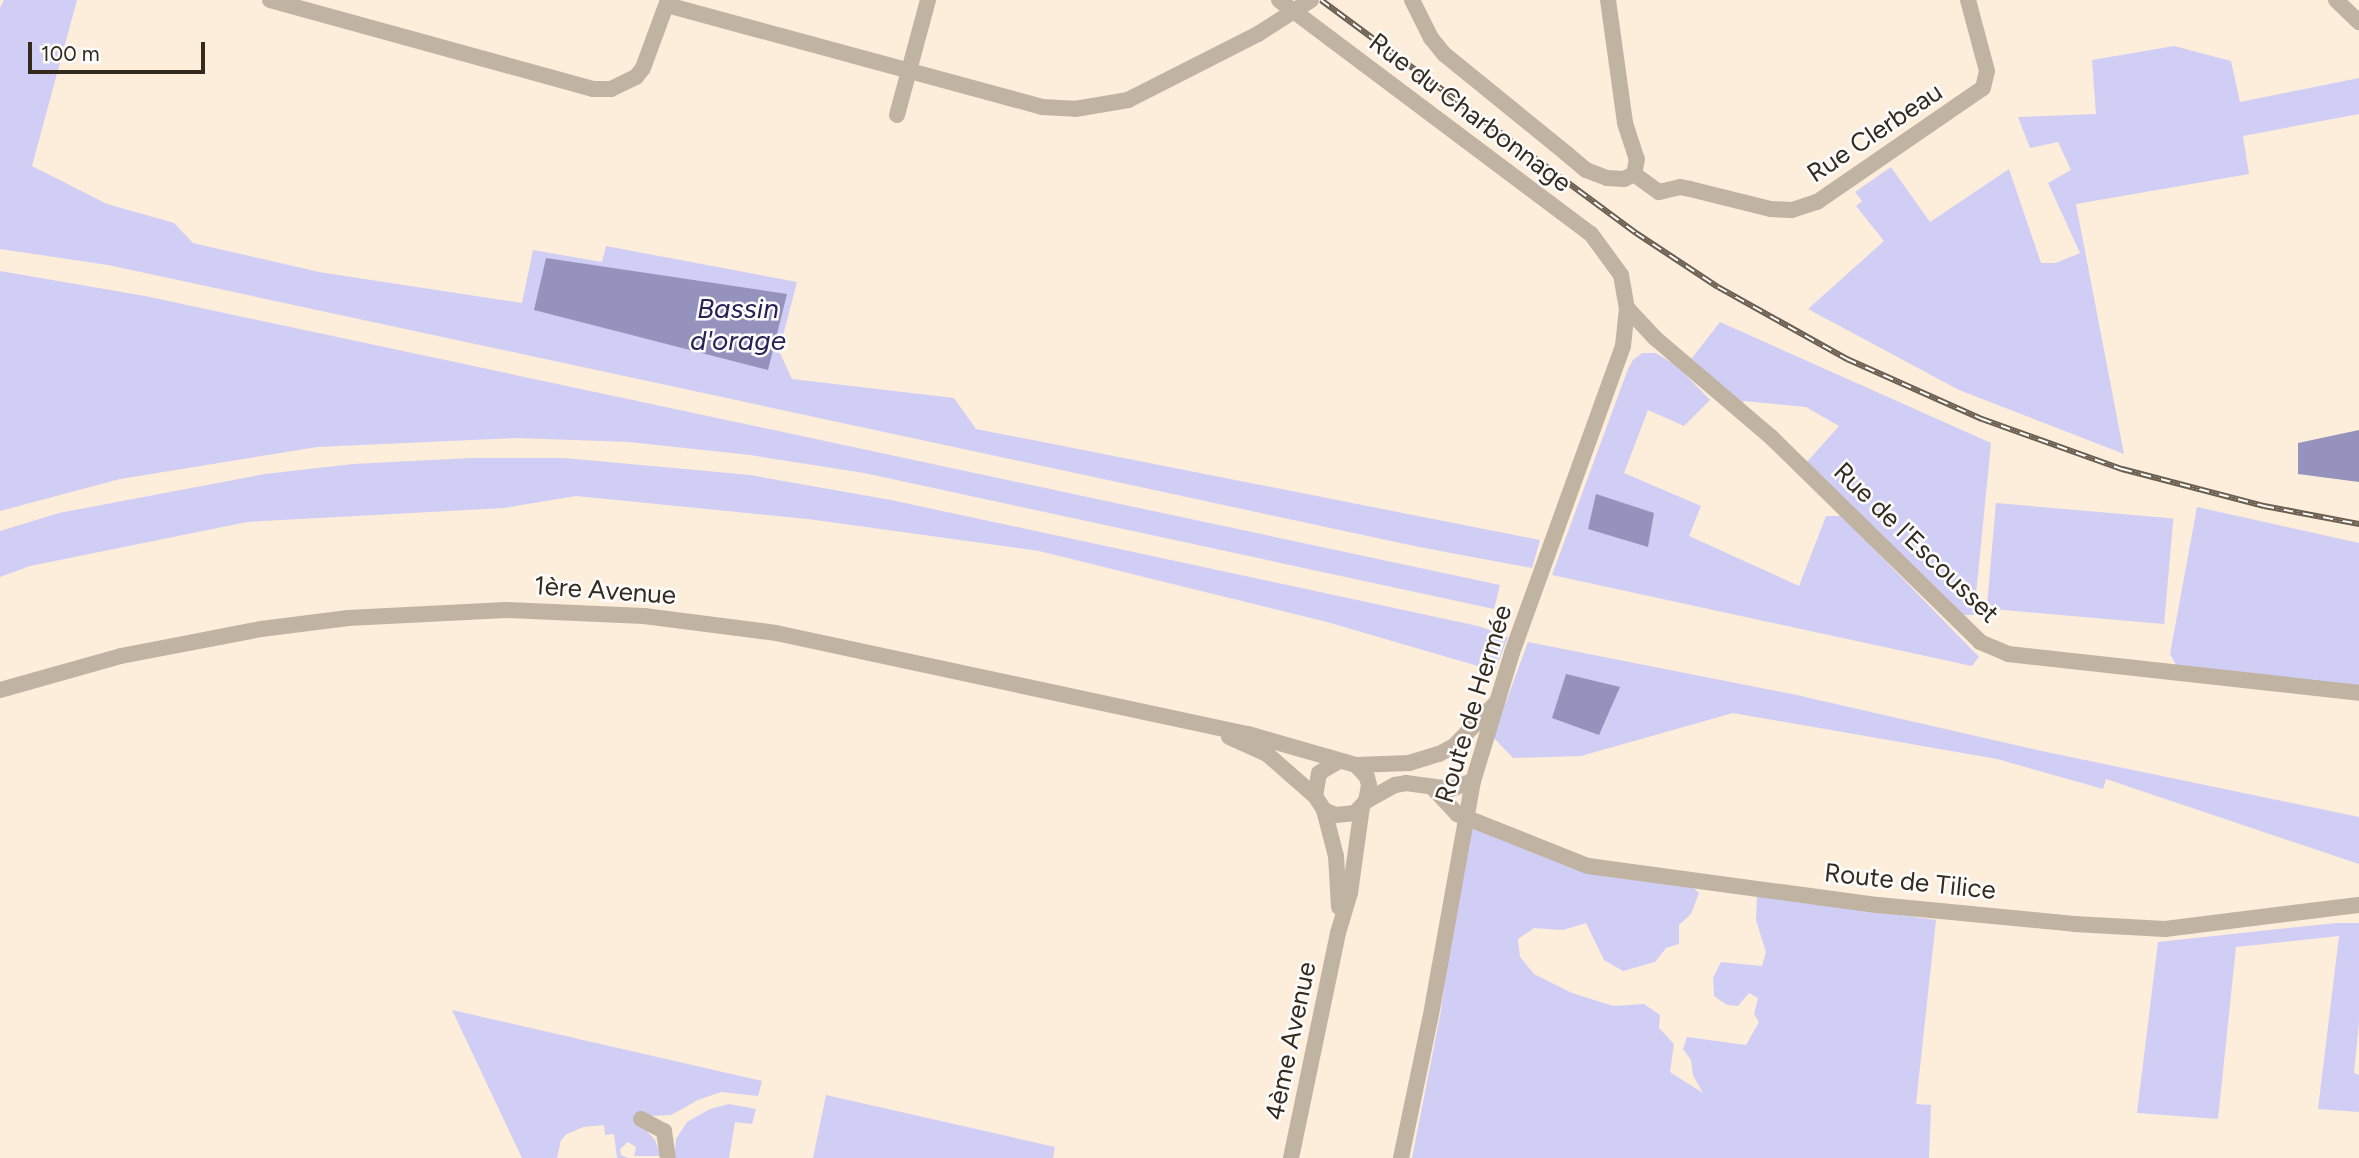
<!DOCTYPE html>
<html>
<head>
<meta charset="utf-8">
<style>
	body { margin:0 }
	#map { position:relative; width:2359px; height:1158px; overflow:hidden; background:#fdeddb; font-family:Figtree,sans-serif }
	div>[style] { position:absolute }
	.green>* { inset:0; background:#d0cef4; transform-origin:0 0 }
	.water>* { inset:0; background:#9593be }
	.minor>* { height:16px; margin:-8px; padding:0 8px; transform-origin:8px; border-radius:8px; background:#c1b3a2 }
	.rail>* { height:6px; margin-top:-3px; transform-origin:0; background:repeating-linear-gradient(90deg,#fdfdfd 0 10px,#695e50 0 20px); box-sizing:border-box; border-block:2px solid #695e50 }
	.minor-bridge>* { height:16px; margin:-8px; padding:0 8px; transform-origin:8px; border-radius:8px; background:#c1b3a2 }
	span { translate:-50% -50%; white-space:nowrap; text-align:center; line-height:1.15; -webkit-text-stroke:5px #fdfdfd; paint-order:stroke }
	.street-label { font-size:26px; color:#342a1e }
	.water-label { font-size:28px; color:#292055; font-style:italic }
	.scale { position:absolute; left:28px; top:42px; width:177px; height:32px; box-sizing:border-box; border:4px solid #342a1e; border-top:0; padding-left:9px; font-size:21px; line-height:24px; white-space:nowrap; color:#342a1e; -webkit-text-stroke:5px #fdfdfd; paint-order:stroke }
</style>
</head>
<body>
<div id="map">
	<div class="green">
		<div style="clip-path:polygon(4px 0,77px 0,32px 166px,107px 204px,174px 223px,193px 243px,319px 272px,522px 303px,533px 250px,602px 262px,606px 246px,797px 282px,779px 351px,792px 379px,954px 398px,976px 429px,1540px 540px,1532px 568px,1419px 547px,108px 265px,0 249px,0 8px)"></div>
		<div style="clip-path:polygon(2174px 46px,2231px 61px,2240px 102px,2359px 78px,2359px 114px,2243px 136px,2249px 174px,2076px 204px,2124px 454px,1959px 390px,1808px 309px,1884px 241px,1856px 206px,1862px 201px,1855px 192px,1891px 167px,1930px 222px,2009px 169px,2041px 263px,2056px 263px,2080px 253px,2048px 183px,2071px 170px,2058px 142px,2030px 148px,2018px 117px,2096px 114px,2092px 60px)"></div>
		<div style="clip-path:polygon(0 271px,145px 296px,1500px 585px,1494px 609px,864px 473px,750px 455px,629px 442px,516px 438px,317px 447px,120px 479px,0 511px)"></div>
		<div style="clip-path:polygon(1720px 322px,1991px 443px,1974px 615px,1958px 615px,1806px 463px,1839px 426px,1806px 407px,1744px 401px,1740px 406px,1689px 362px)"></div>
		<div style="clip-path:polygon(1642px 353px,1656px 353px,1677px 366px,1710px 400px,1684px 426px,1648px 410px,1624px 473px,1701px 506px,1689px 536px,1799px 586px,1826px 516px,1842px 516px,1979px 657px,1972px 666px,1552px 575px,1628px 369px,1633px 360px)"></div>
		<div style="clip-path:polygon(471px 458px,564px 458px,750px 475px,891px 500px,1478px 626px,1508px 637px,1495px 671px,1327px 622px,1039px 551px,808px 519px,576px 496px,504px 508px,247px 522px,30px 566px,0 577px,0 531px,59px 513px,265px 474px,353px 464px)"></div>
		<div style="left:1996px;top:503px;width:178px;height:106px;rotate:5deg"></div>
		<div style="clip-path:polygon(2197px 507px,2359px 543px,2359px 686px,2176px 665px,2170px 654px)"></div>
		<div style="clip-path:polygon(1528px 642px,1792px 694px,2037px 750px,2359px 817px,2359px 864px,2106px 779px,2103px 789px,1997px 759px,1733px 713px,1581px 756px,1513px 758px,1493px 737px)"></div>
		<div style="clip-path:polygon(1490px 827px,1535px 846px,1682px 878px,1699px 893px,1691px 914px,1679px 925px,1679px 944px,1666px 948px,1655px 962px,1623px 971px,1604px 960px,1586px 923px,1563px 930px,1534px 928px,1518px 939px,1520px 957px,1534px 974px,1572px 993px,1613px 1006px,1644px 1004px,1660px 1015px,1659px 1028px,1674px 1044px,1670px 1072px,1703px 1093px,1693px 1075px,1691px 1060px,1683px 1049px,1687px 1037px,1746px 1045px,1759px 1022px,1754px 1014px,1758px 998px,1749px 993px,1738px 1006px,1727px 1005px,1714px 996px,1713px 978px,1721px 962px,1762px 966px,1766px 952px,1756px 920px,1757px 895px,1936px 920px,1916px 1104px,1931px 1105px,1929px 1158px,1412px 1158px,1440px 1016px,1463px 850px,1472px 829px)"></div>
		<div style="clip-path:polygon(2336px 923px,2359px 923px,2359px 1022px,2354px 1073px,2359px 1075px,2359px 1112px,2318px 1109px,2339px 936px,2236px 947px,2218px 1119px,2137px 1113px,2158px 942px)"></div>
		<div style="clip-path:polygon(452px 1010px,762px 1081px,758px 1096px,721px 1092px,698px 1100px,671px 1115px,651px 1116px,644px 1128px,655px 1140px,661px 1156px,634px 1156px,636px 1147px,628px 1142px,620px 1149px,621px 1155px,628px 1158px,617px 1158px,614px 1134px,605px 1135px,604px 1125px,583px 1127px,567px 1134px,561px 1140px,557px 1158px,522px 1158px)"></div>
		<div style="clip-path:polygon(826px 1095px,1055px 1147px,1053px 1158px,813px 1158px)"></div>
		<div style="clip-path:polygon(729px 1104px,756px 1109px,752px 1124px,735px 1122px,729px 1158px,674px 1158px,676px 1139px,687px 1122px,710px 1109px)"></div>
	</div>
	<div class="water">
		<div style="clip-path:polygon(546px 258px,787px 294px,768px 370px,534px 310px)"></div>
		<div style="clip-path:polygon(2359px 430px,2359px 482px,2298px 474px,2298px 443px)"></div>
		<div style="clip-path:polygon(1596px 494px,1654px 513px,1648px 547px,1588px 529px)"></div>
		<div style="clip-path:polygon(1566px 674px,1620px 687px,1599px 735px,1552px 718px)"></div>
	</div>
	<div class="minor">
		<div style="left:270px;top:0;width:335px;rotate:15.4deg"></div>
		<div style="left:593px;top:89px;width:18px"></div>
		<div style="left:611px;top:89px;width:28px;rotate:-26deg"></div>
		<div style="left:636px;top:77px;width:11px;rotate:-52deg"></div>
		<div style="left:643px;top:68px;width:72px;rotate:-69.8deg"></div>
		<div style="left:1279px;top:0;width:390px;rotate:36.9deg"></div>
		<div style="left:1591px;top:234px;width:51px;rotate:53.8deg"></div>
		<div style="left:1621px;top:275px;width:34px;rotate:80deg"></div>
		<div style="left:1627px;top:308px;width:38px;rotate:96deg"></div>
		<div style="left:1623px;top:346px;width:326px;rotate:109.9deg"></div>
		<div style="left:1512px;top:653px;width:134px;rotate:106.9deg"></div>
		<div style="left:1473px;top:781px;width:242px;rotate:100.2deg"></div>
		<div style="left:1430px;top:1019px;width:142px;rotate:101.8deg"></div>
		<div style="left:1412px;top:0;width:42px;rotate:63.4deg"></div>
		<div style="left:1431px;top:38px;width:21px;rotate:51deg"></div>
		<div style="left:1444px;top:54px;width:159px;rotate:39.1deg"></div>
		<div style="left:1567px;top:154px;width:25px;rotate:40deg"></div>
		<div style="left:1586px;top:170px;width:22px;rotate:21deg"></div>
		<div style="left:1607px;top:178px;width:17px;rotate:3deg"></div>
		<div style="left:1624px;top:179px;width:11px;rotate:-27deg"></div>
		<div style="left:1608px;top:0;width:124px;rotate:82.1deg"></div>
		<div style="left:1625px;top:123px;width:38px;rotate:72deg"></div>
		<div style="left:1637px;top:159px;width:15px;rotate:101deg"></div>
		<div style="left:2336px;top:0;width:32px;rotate:44deg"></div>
		<div style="left:667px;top:5px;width:389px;rotate:15.2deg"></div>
		<div style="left:1042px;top:107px;width:33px;rotate:3deg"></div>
		<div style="left:1075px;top:109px;width:54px;rotate:-9.6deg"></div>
		<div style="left:1128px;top:100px;width:146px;rotate:-26.9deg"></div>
		<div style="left:897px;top:115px;width:119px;rotate:-74.9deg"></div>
		<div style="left:1634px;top:174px;width:31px;rotate:36deg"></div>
		<div style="left:1659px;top:192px;width:22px;rotate:-13deg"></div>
		<div style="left:1680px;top:187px;width:10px;rotate:11deg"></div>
		<div style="left:1690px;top:189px;width:83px;rotate:13.9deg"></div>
		<div style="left:1771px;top:209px;width:21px;rotate:3deg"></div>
		<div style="left:1792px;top:210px;width:26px;rotate:-18deg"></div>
		<div style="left:1817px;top:202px;width:201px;rotate:-34.5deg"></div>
		<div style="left:1983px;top:88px;width:17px;rotate:-77deg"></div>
		<div style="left:1987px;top:71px;width:73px;rotate:-105deg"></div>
		<div style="left:1627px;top:308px;width:41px;rotate:47deg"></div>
		<div style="left:1655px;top:338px;width:153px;rotate:40.5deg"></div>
		<div style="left:1771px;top:437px;width:293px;rotate:44.4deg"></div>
		<div style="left:1980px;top:642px;width:30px;rotate:23deg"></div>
		<div style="left:2008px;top:654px;width:353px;rotate:6.3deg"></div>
		<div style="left:0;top:690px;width:126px;rotate:-15.7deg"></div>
		<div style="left:121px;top:656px;width:143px;rotate:-10.9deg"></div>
		<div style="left:261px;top:629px;width:88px;rotate:-7.2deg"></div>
		<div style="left:348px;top:618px;width:158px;rotate:-2.9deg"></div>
		<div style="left:506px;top:610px;width:138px;rotate:2.5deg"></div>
		<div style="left:644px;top:616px;width:133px;rotate:7.3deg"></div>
		<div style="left:776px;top:633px;width:483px;rotate:12.1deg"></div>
		<div style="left:1248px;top:734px;width:112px;rotate:16deg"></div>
		<div style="left:1356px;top:765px;width:53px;rotate:-2.2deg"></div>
		<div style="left:1409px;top:763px;width:31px;rotate:-17deg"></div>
		<div style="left:1439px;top:754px;width:17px;rotate:-28deg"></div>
		<div style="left:1454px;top:746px;width:62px;rotate:-45.7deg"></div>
		<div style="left:1229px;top:737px;width:42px;rotate:24.1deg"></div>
		<div style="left:1267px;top:754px;width:64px;rotate:41.2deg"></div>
		<div style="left:1315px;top:796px;width:17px;rotate:57deg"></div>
		<div style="left:1324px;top:810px;width:13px;rotate:23deg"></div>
		<div style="left:1336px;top:815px;width:19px;rotate:-6deg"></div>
		<div style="left:1355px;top:813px;width:16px;rotate:-47deg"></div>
		<div style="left:1366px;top:801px;width:16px;rotate:-79deg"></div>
		<div style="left:1369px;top:785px;width:8px;rotate:-104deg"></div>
		<div style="left:1367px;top:777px;width:16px;rotate:-133deg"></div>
		<div style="left:1432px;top:787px;width:37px;rotate:47deg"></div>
		<div style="left:1457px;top:814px;width:141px;rotate:21.7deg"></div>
		<div style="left:1588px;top:866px;width:293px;rotate:7.7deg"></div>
		<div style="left:1878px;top:905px;width:197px;rotate:5.5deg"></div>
		<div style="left:2074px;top:924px;width:91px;rotate:3.1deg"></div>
		<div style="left:2165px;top:929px;width:195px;rotate:-7.1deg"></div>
		<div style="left:1315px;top:796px;width:23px;rotate:-80deg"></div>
		<div style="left:1319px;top:773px;width:23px;rotate:-31deg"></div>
		<div style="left:1366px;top:801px;width:33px;rotate:-29deg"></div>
		<div style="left:1395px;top:785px;width:11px;rotate:-10deg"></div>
		<div style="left:1406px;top:783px;width:45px;rotate:7.6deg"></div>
		<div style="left:1451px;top:789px;width:23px;rotate:-20deg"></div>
		<div style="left:1324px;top:810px;width:48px;rotate:75.4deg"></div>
		<div style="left:1336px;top:856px;width:51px;rotate:86.6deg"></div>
		<div style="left:641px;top:1119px;width:26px;rotate:28deg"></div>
		<div style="left:664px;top:1131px;width:27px;rotate:82deg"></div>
		<div style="left:1291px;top:1158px;width:230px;rotate:-78.2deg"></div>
		<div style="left:1338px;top:933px;width:42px;rotate:-73.3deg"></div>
		<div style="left:1350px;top:893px;width:87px;rotate:-82.1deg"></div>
	</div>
	<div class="rail">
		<div style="left:1321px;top:0;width:392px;rotate:36.5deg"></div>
		<div style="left:1636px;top:233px;width:98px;rotate:33.4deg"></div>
		<div style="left:1718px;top:287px;width:148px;rotate:29.2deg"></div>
		<div style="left:1847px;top:359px;width:148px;rotate:24deg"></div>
		<div style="left:1982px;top:419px;width:149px;rotate:19.7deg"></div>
		<div style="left:2122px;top:469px;width:147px;rotate:14.6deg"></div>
		<div style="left:2264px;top:506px;width:97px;rotate:10.7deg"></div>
	</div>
	<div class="minor-bridge">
		<div style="left:1258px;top:34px;width:63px;rotate:-32.7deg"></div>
	</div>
	<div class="street-label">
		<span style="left:1470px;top:113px;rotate:37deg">Rue du Charbonnage</span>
		<span style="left:1875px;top:133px;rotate:-34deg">Rue Clerbeau</span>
		<span style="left:1916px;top:543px;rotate:44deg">Rue de l'Escousset</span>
		<span style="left:605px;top:591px;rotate:4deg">1ère Avenue</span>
		<span style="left:1474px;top:704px;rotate:-73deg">Route de Hermée</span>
		<span style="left:1910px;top:882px;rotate:6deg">Route de Tilice</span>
		<span style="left:1291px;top:1041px;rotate:-78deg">4ème Avenue</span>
	</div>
	<div class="water-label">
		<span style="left:738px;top:324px">Bassin<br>d'orage</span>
	</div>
	<div class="scale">100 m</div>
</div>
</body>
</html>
